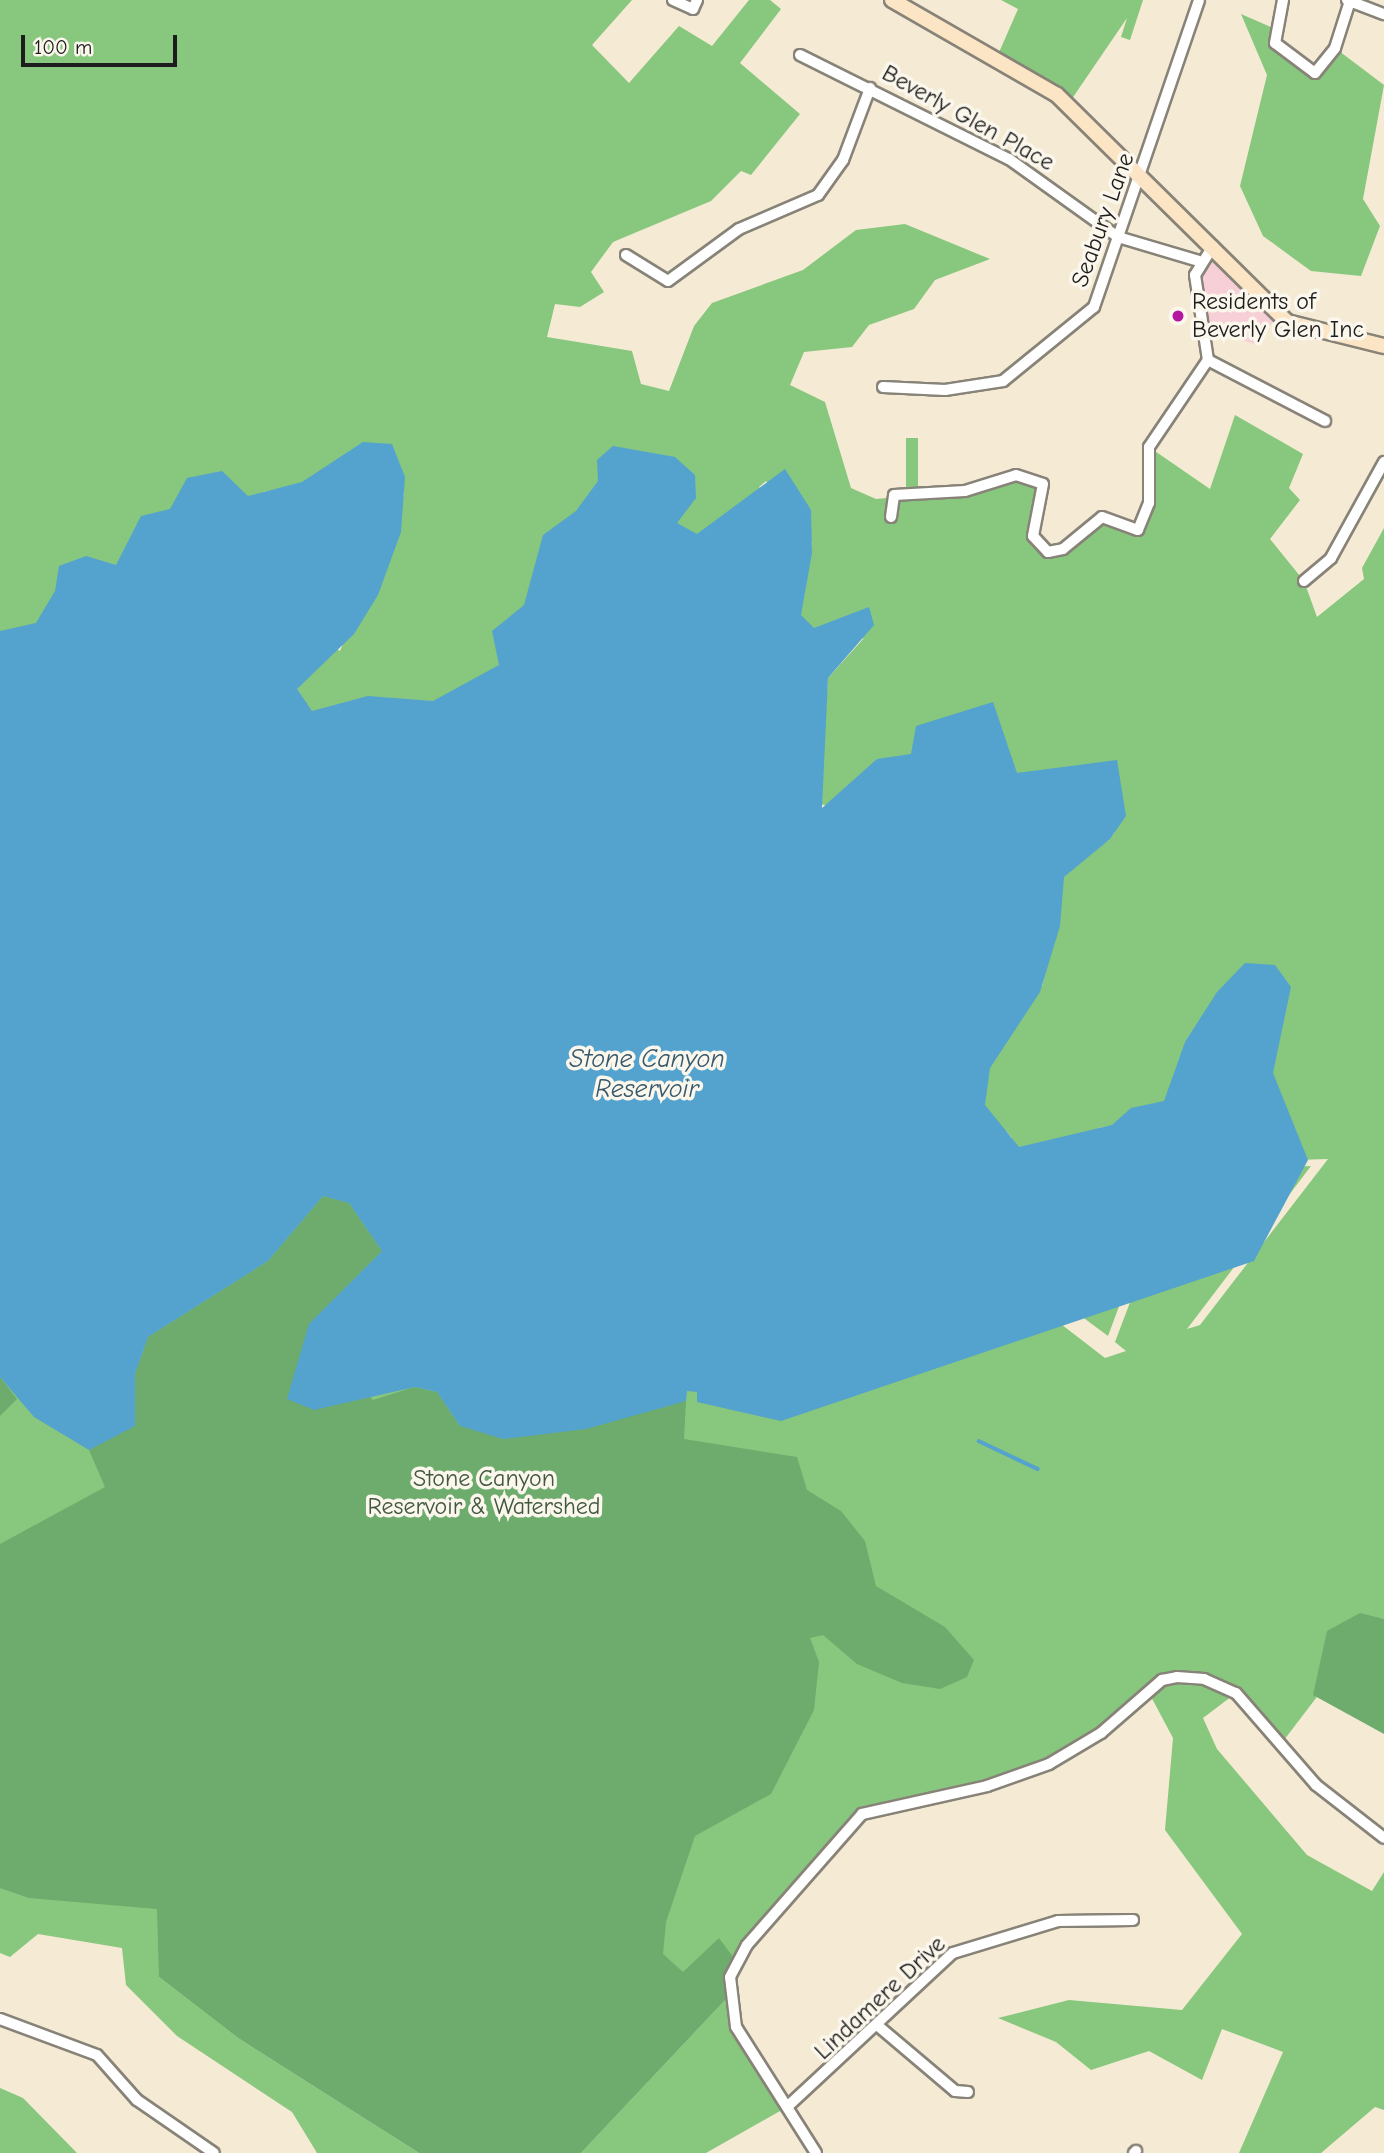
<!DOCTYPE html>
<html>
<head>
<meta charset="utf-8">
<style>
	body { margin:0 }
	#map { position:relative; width:1384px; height:2153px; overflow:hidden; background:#f5ead4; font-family:"Comic Neue",sans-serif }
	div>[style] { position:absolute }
	.built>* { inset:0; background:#f6cfd7 }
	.green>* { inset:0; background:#87c77e; transform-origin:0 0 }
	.forest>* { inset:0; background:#6dac6d }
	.water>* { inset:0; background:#54a2ce }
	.stream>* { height:3.5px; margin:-1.75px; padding:0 1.75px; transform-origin:1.75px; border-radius:1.75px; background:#54a2ce }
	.roads { filter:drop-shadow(2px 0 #888378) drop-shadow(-2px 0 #888378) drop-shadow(0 2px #888378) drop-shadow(0 -2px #888378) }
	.minor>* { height:10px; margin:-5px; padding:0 5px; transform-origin:5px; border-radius:5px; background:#fff }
	.secondary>* { height:14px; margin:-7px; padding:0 7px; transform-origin:7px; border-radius:7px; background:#fce5c4 }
	.dots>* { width:19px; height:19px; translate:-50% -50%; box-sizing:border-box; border:4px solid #fbf7ec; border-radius:50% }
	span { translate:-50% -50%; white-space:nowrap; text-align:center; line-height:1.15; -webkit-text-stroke:7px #fbf7ec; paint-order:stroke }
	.street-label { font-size:24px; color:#1c1c1c }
	.poi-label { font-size:24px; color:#1c1c1c }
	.left { translate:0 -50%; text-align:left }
	.park-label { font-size:24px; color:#41583e }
	.water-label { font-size:26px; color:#35586c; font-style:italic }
	.scale { position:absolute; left:21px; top:35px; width:156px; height:32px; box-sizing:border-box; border:4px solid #1c1c1c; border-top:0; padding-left:9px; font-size:21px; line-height:24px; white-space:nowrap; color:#1c1c1c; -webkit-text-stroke:5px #fbf7ec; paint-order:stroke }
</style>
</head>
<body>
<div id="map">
	<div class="built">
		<div style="clip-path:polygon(1213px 246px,1279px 314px,1255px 344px,1202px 328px,1199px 261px)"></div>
	</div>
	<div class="green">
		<div style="clip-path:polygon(evenodd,0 0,632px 0,592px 45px,629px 83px,679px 26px,712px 46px,749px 0,770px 0,781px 9px,740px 63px,800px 114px,751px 175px,741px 171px,711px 201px,613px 242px,591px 272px,604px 292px,580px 307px,555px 304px,547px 337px,632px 351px,641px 384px,669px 391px,694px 326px,712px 303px,803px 270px,856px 230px,905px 224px,990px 259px,935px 280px,914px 309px,869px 325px,852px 347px,804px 352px,790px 385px,825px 402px,851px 488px,876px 499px,965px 491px,1016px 475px,1035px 478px,1045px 492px,1033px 536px,1048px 551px,1063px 549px,1102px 517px,1138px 530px,1147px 520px,1149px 447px,1210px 489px,1235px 415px,1303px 454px,1289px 488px,1300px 500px,1270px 539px,1304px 581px,1317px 617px,1364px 579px,1362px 568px,1384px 528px,1384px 1619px,1377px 1618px,1284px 1740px,1280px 1735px,1275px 1740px,1236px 1693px,1203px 1718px,1217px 1749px,1307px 1855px,1372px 1891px,1384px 1872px,1384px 2110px,1375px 2107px,1321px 2153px,1239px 2153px,1283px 2052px,1222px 2029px,1202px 2080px,1149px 2051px,1091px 2070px,1056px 2042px,998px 2018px,1069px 2000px,1182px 2010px,1242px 1934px,1165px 1830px,1173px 1738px,1148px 1691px,1101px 1733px,1049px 1764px,987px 1786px,877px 1809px,850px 1823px,736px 1961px,730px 1954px,720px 2000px,694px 1983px,572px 2142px,159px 1960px,159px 1977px,238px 2038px,419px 2153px,317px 2153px,292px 2112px,177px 2036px,126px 1985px,122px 1948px,38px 1934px,10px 1957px,0 1953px,0 0,403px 472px,404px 494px,340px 651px,241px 584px,213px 575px,165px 637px,304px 742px,374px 697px,389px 698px,311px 748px,433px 839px,464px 735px,412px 700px,429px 701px,470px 728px,514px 704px,560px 567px,538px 560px,540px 550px,563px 558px,582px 504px,598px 482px,573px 561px,651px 588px,741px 507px,707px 550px,659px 593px,718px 659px,777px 596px,802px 589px,805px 548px,759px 487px,766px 481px,812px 543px,804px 597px,783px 604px,723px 667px,745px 691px,807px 723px,820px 674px,846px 646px,864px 638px,828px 678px,821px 773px,806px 803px,1016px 824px,1026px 777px,1035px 779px,1025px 825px,1115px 832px,1108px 841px,1023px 835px,997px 970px,1044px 978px,1042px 986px,994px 977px,885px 1160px,946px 1164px,955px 1177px,959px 1208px,1006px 1131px,1012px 1138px,961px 1224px,1030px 1277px,1099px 1128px,1111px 1126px,1038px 1284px,1108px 1336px,1160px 1196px,1181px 1167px,1148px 1105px,1157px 1103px,1187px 1159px,1277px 1042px,1274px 1060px,1196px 1163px,1328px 1159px,1200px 1325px,1187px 1329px,1311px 1166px,1190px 1172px,1168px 1202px,1115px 1342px,1126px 1351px,1105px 1358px,948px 1237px,936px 1180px,894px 1184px,847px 1161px,798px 1095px,753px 1060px,737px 1081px,59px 570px,67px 564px,158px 632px,204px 572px,127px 546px,131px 537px,210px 563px,263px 492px,277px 489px,220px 566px,245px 575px,340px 638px,403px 472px)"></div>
		<div style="clip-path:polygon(1001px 0,1143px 0,1130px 40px,1121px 37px,1127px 18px,1067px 106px,997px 57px,1018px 9px)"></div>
		<div style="clip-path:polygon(1241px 14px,1273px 28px,1275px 43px,1315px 73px,1335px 48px,1384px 85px,1363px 199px,1380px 226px,1361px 276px,1311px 271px,1263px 236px,1240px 186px,1267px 75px)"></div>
		<div style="left:906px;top:438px;width:12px;height:49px"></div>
		<div style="clip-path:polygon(729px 1996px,731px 2012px,787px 2107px,706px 2153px,581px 2153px)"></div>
		<div style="clip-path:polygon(0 2088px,23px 2098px,77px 2153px,0 2153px)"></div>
	</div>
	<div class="forest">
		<div style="clip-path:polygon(323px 1196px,349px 1203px,382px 1251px,310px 1324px,373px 1400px,414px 1387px,437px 1392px,460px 1426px,686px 1401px,684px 1439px,797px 1457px,807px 1490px,841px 1511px,865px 1541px,876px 1586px,945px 1627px,974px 1660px,967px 1677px,940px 1689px,902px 1683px,857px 1664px,823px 1635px,810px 1638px,819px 1662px,814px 1710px,771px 1794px,695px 1836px,666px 1922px,663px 1954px,683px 1972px,719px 1938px,736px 1961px,729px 1996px,581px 2153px,419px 2153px,238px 2038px,159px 1977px,157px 1909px,29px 1898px,0 1888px,0 1544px,105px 1487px,89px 1450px,135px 1425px,135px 1374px,148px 1337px,268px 1261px)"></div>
		<div style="clip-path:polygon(0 1377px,17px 1399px,0 1416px)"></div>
		<div style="clip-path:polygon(1360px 1613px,1384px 1619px,1384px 1734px,1313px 1695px,1327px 1631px)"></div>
	</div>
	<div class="water">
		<div style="clip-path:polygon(363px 442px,392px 444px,405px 477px,401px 532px,378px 595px,354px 634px,297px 689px,312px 711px,368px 696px,433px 701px,499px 665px,492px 631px,524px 605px,543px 535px,576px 511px,598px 481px,597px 460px,613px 446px,675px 457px,695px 475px,696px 498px,677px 523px,697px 534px,785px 469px,811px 510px,812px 553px,801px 615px,814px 628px,869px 607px,874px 625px,828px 678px,822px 808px,877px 759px,911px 754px,916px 726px,993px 702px,1017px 773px,1117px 760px,1126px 816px,1110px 839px,1064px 877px,1060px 926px,1040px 992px,990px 1068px,985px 1105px,1019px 1147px,1112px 1125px,1131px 1108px,1164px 1101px,1185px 1042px,1217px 992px,1245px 963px,1275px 965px,1291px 987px,1273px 1073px,1308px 1160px,1254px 1261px,781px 1421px,697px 1402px,697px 1392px,687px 1391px,686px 1401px,586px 1429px,503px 1439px,460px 1426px,437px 1392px,415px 1387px,314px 1410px,287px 1399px,309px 1324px,382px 1251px,349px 1203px,323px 1196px,268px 1261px,148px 1337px,135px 1374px,135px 1426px,89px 1450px,34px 1417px,0 1377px,0 631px,36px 623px,55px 591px,59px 566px,86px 556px,116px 565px,141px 516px,170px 509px,187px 478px,222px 471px,248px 496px,302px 482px)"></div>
	</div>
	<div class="stream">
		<div style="left:979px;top:1441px;width:65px;rotate:25.4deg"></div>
	</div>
	<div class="roads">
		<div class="minor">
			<div style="left:673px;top:0;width:22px;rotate:24deg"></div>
			<div style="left:693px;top:9px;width:10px;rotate:-66deg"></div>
			<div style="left:1283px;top:0;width:44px;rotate:100.5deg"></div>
			<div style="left:1275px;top:43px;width:50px;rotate:36.9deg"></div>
			<div style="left:1315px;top:73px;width:32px;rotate:-51deg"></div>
			<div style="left:1335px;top:48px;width:49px;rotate:-72.3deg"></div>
			<div style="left:1347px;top:0;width:40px;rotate:21deg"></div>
			<div style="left:800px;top:55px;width:233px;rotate:26.5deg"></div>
			<div style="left:1009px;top:159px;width:134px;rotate:35.6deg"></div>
			<div style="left:1118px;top:237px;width:84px;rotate:16.5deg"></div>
			<div style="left:626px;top:255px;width:49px;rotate:31.8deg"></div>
			<div style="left:668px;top:281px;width:88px;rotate:-36.2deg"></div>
			<div style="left:739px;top:229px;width:86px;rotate:-23.3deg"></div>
			<div style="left:818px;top:195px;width:43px;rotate:-54.5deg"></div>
			<div style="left:843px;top:160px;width:77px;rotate:-69.4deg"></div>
			<div style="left:1208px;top:360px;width:132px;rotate:27.5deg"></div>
			<div style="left:883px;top:387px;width:62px;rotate:2.8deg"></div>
			<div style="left:945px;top:390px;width:59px;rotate:-8.8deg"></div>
			<div style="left:1003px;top:381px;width:117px;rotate:-39.1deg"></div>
			<div style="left:1094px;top:307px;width:324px;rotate:-71.1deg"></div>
			<div style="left:891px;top:517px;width:22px;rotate:-82deg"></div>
			<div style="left:894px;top:495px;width:71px;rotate:-3.2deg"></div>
			<div style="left:965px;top:491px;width:53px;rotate:-17.4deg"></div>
			<div style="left:1016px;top:475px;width:28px;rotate:18deg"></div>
			<div style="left:1043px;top:484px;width:53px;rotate:100.9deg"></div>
			<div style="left:1033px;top:536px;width:22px;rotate:47deg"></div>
			<div style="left:1048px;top:552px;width:15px;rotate:-11deg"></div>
			<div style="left:1063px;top:549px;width:50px;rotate:-39.4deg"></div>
			<div style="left:1102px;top:517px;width:38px;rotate:20deg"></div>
			<div style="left:1138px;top:530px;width:29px;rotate:-68deg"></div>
			<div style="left:1149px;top:503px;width:56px;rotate:-90deg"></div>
			<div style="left:1149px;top:447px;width:105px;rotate:-55.9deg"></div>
			<div style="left:1208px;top:360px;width:86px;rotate:-98.7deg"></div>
			<div style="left:1195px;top:275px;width:34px;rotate:-58deg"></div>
			<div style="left:1304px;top:581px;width:35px;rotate:-40deg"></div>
			<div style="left:1331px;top:558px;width:110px;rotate:-61.1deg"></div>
			<div style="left:0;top:2019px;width:103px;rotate:20.4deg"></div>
			<div style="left:97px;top:2055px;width:60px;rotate:48.4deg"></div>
			<div style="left:137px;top:2100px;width:93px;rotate:34.5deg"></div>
			<div style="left:877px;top:2025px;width:102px;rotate:40.2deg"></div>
			<div style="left:955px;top:2091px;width:13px;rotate:4deg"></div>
			<div style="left:787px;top:2107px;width:226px;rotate:-42.9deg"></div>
			<div style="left:953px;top:1953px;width:110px;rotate:-16.9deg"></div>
			<div style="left:1058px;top:1921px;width:75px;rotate:-0.8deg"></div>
			<div style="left:816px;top:2153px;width:149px;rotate:-122.4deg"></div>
			<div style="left:736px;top:2027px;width:50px;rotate:-96.8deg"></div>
			<div style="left:730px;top:1977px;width:36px;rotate:-62deg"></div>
			<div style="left:747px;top:1945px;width:174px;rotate:-48.7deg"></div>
			<div style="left:862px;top:1814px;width:128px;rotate:-12.6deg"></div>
			<div style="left:987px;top:1786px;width:66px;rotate:-19.5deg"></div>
			<div style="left:1049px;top:1764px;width:61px;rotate:-30.8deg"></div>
			<div style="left:1101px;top:1733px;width:81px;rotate:-41deg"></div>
			<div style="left:1162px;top:1680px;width:15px;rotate:-11deg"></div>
			<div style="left:1177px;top:1677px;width:27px;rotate:4deg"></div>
			<div style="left:1204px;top:1679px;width:35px;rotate:24deg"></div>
			<div style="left:1236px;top:1693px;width:122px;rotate:49deg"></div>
			<div style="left:1316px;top:1785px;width:86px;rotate:37.9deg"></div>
			<div style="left:1134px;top:2153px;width:3px;rotate:-45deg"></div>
		</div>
		<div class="secondary">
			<div style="left:892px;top:0;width:190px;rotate:29.9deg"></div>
			<div style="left:1057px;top:95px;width:323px;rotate:44.6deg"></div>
			<div style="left:1287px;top:322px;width:100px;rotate:13.9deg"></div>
		</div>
	</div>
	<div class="dots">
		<div style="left:1178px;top:316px;background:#b5179e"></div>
	</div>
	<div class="street-label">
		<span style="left:968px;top:118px;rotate:29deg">Beverly Glen Place</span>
		<span style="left:1103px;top:220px;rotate:-70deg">Seabury Lane</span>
		<span style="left:880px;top:1998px;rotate:-43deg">Lindamere Drive</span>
	</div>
	<div class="poi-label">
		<span class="left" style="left:1192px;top:316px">Residents of<br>Beverly Glen Inc</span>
	</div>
	<div class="park-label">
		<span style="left:484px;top:1493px">Stone Canyon<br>Reservoir &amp; Watershed</span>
	</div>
	<div class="water-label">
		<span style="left:647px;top:1075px">Stone Canyon<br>Reservoir</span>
	</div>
	<div class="scale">100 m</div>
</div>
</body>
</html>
